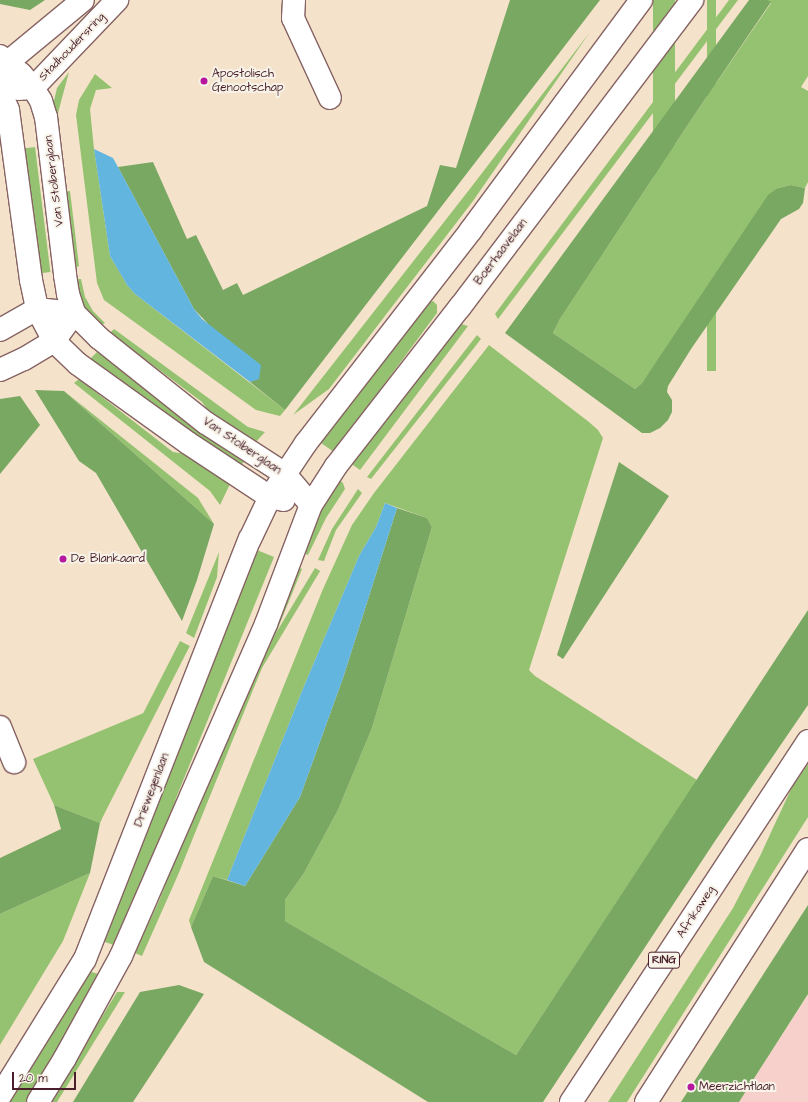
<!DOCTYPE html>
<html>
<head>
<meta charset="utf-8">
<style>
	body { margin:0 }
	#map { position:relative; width:808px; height:1102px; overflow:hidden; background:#f5e2ca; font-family:"Architects Daughter",sans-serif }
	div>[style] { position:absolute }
	.built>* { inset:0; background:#f7d0cc }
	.green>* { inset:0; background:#95c270; transform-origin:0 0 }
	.forest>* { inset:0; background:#78a862 }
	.water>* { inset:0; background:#62b5de }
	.roads { filter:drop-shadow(1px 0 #866363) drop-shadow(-1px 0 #866363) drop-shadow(0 1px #866363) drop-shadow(0 -1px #866363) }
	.minor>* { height:22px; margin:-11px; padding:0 11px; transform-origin:11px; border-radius:11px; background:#fff }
	.major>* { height:22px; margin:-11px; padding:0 11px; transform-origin:11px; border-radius:11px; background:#fff }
	.dots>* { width:11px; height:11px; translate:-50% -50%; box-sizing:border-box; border:2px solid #f7f3e8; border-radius:50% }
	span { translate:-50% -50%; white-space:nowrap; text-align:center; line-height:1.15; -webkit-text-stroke:4px #f7f3e8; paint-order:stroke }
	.shield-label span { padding:1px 3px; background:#f7f3e8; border:1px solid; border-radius:3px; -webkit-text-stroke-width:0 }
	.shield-label { font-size:11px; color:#4a1f2b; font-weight:700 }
	.street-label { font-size:12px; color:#4a1f2b }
	.poi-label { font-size:12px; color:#4a1f2b }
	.left { translate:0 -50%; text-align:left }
	.scale { position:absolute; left:12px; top:1072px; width:64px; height:18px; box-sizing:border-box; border:2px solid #4a1f2b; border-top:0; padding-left:5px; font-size:12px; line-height:14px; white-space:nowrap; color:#4a1f2b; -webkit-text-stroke:3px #f7f3e8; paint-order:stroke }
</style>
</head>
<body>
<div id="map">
	<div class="built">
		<div style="clip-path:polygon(808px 995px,808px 1102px,739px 1102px)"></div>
	</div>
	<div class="green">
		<div style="left:653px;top:0;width:22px;height:340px"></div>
		<div style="left:707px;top:0;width:9px;height:371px"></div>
		<div style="clip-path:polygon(729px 0,738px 0,498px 319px,495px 314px)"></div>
		<div style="clip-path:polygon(768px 0,808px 0,808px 76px,801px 87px,808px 91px,808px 182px,805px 188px,791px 185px,778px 188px,642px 383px,635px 389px,553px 333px,560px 319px,691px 120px,771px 3px)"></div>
		<div style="clip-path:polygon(590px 32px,473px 201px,329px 389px,293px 415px,469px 190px)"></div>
		<div style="clip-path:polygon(69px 72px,58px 113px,59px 124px,52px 109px,57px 88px)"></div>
		<div style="clip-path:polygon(95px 74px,112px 88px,96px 90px,90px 109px,94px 149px,110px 256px,127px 285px,135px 294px,285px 410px,280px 416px,256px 410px,104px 300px,97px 283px,76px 115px,79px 100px)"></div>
		<div style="left:35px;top:147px;width:126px;height:12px;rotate:83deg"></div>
		<div style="clip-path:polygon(70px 191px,79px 266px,74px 268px,63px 192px)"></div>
		<div style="clip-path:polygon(76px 279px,81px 279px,85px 297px,93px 311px,105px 323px,101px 325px,88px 314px,79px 298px)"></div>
		<div style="clip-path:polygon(433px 301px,437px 305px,437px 313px,334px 452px,321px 443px,425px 303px)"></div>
		<div style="clip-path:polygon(461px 324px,468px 326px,360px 470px,349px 462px)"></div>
		<div style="clip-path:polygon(114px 329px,248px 427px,265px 432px,253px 445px,210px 413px,202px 402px,110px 333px)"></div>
		<div style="clip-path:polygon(477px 335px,481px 339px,371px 479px,367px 477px)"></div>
		<div style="clip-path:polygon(489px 345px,589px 422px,598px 430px,603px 438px,529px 670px,535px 676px,697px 780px,516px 1055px,285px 921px,285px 900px,304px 873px,338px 810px,372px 728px,432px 527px,427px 518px,385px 503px,376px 527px,359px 556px,302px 691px,227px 880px,213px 876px,191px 927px,189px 920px,323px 589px,352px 525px,374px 493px)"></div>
		<div style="clip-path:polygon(97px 352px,244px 462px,238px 468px,88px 361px)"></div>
		<div style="clip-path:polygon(79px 379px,173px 452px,192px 455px,230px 484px,220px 505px,210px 491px,74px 383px)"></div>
		<div style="clip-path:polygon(64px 391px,198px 498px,214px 524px)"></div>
		<div style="clip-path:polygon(337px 478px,343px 483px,345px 489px,326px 518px,308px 555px,300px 552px,315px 516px)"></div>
		<div style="clip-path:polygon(358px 489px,362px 493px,336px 530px,324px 561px,318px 560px,332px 529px)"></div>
		<div style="clip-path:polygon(257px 550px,274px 557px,161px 835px,114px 945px,102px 941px)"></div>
		<div style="clip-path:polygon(219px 552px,217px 577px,194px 638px,186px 633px)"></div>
		<div style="clip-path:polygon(296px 566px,302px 569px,178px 875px,142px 956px,135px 953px,158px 903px)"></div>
		<div style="left:315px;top:568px;width:6px;height:369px;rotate:31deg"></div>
		<div style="left:180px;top:641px;width:11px;height:198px;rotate:27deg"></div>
		<div style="clip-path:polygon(146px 712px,100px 823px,54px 805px,33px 759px)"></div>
		<div style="clip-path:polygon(808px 764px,808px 817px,627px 1102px,608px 1102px,733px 908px,760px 856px,792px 787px)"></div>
		<div style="clip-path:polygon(90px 873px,63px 941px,0 1045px,0 914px)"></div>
		<div style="clip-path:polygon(88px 971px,102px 975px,27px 1102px,5px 1102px)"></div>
		<div style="clip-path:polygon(117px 992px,125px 992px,57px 1102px,50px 1102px)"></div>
	</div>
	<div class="forest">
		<div style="clip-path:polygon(0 0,45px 0,30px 10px,0 4px)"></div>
		<div style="clip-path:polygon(510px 0,600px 0,285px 410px,250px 382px,259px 378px,194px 309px,118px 167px,153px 162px,187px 239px,196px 235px,223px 290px,237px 283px,243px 295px,427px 206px,440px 165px,456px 168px)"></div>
		<div style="clip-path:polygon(749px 0,768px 0,771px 2px,691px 120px,560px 319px,553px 333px,635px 389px,642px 383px,768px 195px,778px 188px,791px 185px,805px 188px,803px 203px,799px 209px,781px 219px,691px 349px,668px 386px,667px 392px,672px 400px,672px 412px,668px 420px,660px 428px,650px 433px,642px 433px,505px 333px)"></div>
		<div style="clip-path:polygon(35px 390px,64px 391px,214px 524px,197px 580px,182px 621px,96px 473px,79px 461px)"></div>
		<div style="clip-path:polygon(20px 396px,40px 425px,0 474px,0 399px)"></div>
		<div style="clip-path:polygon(619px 462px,669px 496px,563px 659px,557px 655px)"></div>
		<div style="clip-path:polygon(397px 508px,427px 518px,432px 527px,372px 728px,338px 810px,304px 873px,285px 900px,285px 921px,516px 1055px,808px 610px,808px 705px,715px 841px,543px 1102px,428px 1102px,204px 962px,191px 927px,213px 876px,245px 886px,300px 797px,343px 678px)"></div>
		<div style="clip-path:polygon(54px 805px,100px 823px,90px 873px,0 914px,0 858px,61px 829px)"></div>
		<div style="clip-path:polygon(808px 905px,808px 994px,739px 1102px,681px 1102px)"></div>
		<div style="clip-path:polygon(179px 985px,204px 994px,133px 1102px,73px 1102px,140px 992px)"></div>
	</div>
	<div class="water">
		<div style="clip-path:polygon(94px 149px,113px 158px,118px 167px,194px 309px,202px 319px,261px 365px,259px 379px,250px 382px,135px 294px,127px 285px,110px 256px)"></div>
		<div style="clip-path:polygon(385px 503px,397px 508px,343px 678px,300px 797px,245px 886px,227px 880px,302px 691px,359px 556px,376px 527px)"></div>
	</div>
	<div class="roads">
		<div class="minor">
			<div style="left:294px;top:0;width:18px;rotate:93deg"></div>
			<div style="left:293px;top:18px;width:88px;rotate:65.2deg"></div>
			<div style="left:0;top:56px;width:28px;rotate:41deg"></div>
			<div style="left:21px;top:74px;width:18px;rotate:49deg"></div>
			<div style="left:33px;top:88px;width:15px;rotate:58deg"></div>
			<div style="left:41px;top:101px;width:17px;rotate:73deg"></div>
			<div style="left:46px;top:117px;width:159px;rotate:83.1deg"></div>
			<div style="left:65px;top:275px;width:19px;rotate:81deg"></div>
			<div style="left:68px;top:294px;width:20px;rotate:72deg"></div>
			<div style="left:74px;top:313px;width:35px;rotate:45deg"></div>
			<div style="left:99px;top:338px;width:137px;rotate:38.5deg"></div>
			<div style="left:206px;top:423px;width:94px;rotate:32.8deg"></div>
			<div style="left:285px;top:474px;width:40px;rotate:50deg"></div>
			<div style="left:4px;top:75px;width:14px;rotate:-73deg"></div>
			<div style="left:8px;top:62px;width:97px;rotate:-39.6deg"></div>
			<div style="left:18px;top:89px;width:15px;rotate:-4deg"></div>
			<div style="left:33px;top:88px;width:122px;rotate:-46.3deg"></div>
			<div style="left:0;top:91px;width:21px;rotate:67deg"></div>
			<div style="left:8px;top:110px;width:172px;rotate:82.3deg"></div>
			<div style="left:31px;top:280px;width:30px;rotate:78deg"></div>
			<div style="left:37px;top:309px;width:36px;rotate:62deg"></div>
			<div style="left:54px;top:341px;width:33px;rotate:44deg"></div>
			<div style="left:78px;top:364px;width:135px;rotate:35.7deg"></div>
			<div style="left:188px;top:443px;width:98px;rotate:33.4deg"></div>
			<div style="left:270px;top:497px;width:14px;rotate:12deg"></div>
			<div style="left:0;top:330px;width:43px;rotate:-29.6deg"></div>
			<div style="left:37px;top:309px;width:37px;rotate:6deg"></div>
			<div style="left:0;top:370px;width:26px;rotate:-25deg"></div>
			<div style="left:24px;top:359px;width:35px;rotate:-31deg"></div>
			<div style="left:54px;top:341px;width:34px;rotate:-54deg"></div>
			<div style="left:0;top:727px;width:38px;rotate:68deg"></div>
			<div style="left:0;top:1096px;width:161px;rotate:-58.2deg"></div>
			<div style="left:85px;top:959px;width:451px;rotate:-68.6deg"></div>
			<div style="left:250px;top:539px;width:47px;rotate:-64.5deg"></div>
			<div style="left:270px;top:497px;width:65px;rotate:-56.3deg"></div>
			<div style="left:306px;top:443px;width:269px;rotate:-52.2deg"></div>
			<div style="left:471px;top:230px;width:286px;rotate:-53.5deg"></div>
			<div style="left:38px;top:1102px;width:52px;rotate:-58.5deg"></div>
			<div style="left:65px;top:1058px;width:116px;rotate:-61.2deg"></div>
			<div style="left:121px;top:956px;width:362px;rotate:-66.4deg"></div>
			<div style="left:266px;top:624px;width:127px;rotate:-69.3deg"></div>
			<div style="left:311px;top:505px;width:46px;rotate:-57.3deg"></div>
			<div style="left:336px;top:466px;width:202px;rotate:-52.1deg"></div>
			<div style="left:460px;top:307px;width:385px;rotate:-52.9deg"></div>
		</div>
		<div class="major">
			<div style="left:571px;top:1102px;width:432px;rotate:-56.7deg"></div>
			<div style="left:646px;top:1102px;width:300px;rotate:-57.4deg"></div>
		</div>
	</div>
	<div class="dots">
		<div style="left:204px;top:81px;background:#b5179e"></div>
		<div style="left:63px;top:559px;background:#b5179e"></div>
		<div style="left:691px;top:1087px;background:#b5179e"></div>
	</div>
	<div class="shield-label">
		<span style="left:664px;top:960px">RING</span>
	</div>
	<div class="street-label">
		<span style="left:72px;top:47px;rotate:-46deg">Stadhoudersring</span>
		<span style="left:54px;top:181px;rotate:-97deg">Van Stolberglaan</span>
		<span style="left:501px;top:252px;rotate:-53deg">Boerhaavelaan</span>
		<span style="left:242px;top:446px;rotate:34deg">Van Stolberglaan</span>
		<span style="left:152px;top:790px;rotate:-69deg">Driewegenlaan</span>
		<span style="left:696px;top:912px;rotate:-57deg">Afrikaweg</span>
	</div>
	<div class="poi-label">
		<span class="left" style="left:212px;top:81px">Apostolisch<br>Genootschap</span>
		<span class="left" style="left:71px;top:559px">De Blankaard</span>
		<span class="left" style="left:699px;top:1087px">Meerzichtlaan</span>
	</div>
	<div class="scale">20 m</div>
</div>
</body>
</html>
